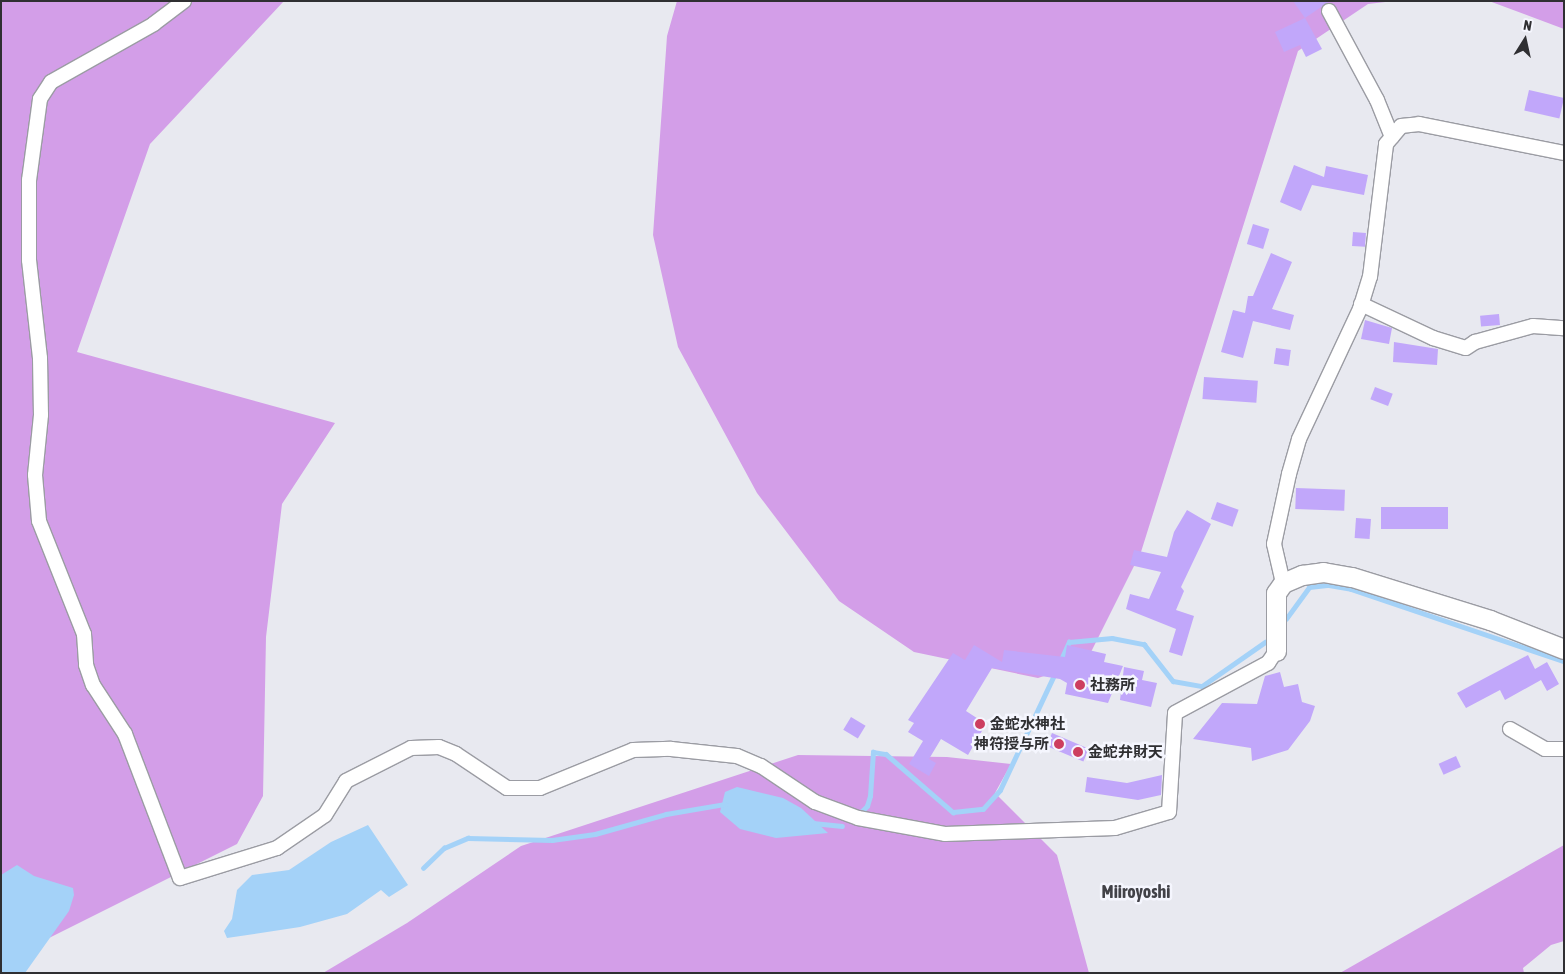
<!DOCTYPE html>
<html>
<head>
<meta charset="utf-8">
<style>
	body { margin:0 }
	#map { position:relative; width:1565px; height:974px; overflow:hidden; background:#e8e9f0; font-family:"Asap Condensed","Noto Sans JP",sans-serif }
	div>[style] { position:absolute }
	.forest>* { inset:0; background:#d39ee8 }
	.water>* { inset:0; background:#a4d2f8 }
	.stream>* { height:4.5px; margin:-2.25px; padding:0 2.25px; transform-origin:2.25px; border-radius:2.25px; background:#a4d2f8 }
	.building>* { inset:0; background:#c1a7fa; transform-origin:0 0 }
	.roads { filter:drop-shadow(1px 0 #9b9ca3) drop-shadow(-1px 0 #9b9ca3) drop-shadow(0 1px #9b9ca3) drop-shadow(0 -1px #9b9ca3) }
	.street>* { height:14px; margin:-7px; padding:0 7px; transform-origin:7px; border-radius:7px; background:#fff }
	.secondary>* { height:19px; margin:-9.5px; padding:0 9.5px; transform-origin:9.5px; border-radius:9.5px; background:#fff }
	.dots>* { width:14px; height:14px; translate:-50% -50%; box-sizing:border-box; border:2px solid #f5f6fe; border-radius:50% }
	span { translate:-50% -50%; white-space:nowrap; text-align:center; line-height:1.15; -webkit-text-stroke:5px #f5f6fe; paint-order:stroke }
	.poi-label { font-size:15px; color:#2f2f32; font-weight:700 }
	.left { translate:0 -50%; text-align:left }
	.right { translate:-100% -50%; text-align:right }
	.quarter-label { font-size:18px; color:#424248; font-weight:700 }
	.frame { position:absolute; inset:0; border:2px solid #2f2f32; pointer-events:none }
	.north { position:absolute; left:1500px; top:15px; width:50px; height:50px; -webkit-text-stroke:4px #f5f6fe; paint-order:stroke; rotate:10deg; font-size:14px; font-weight:700; line-height:20px; text-align:center; color:#2f2f32 }
	.north::after { content:''; display:block; margin:auto; width:18px; height:22px; background:#2f2f32; clip-path:polygon(50% 0,100% 100%,50% 72%,0 100%) }
</style>
</head>
<body>
<div id="map">
	<div class="forest">
		<div style="clip-path:polygon(1px 1px,284px 1px,150px 144px,77px 352px,335px 423px,282px 504px,266px 637px,263px 796px,237px 844px,1px 962px)"></div>
		<div style="clip-path:polygon(677px 1px,1394px 1px,1368px 4px,1298px 51px,1141px 552px,1086px 662px,1038px 678px,914px 652px,839px 601px,757px 493px,678px 347px,653px 235px,667px 36px)"></div>
		<div style="clip-path:polygon(1489px 1px,1564px 1px,1564px 29px)"></div>
		<div style="clip-path:polygon(798px 755px,947px 757px,1011px 764px,995px 793px,1057px 855px,1089px 973px,323px 973px,407px 923px,521px 846px)"></div>
		<div style="clip-path:polygon(1564px 845px,1564px 941px,1551px 945px,1523px 968px,1524px 973px,1340px 973px)"></div>
	</div>
	<div class="water">
		<div style="clip-path:polygon(737px 787px,783px 798px,801px 808px,828px 833px,776px 838px,740px 829px,720px 812px,725px 792px)"></div>
		<div style="clip-path:polygon(368px 825px,408px 885px,389px 897px,381px 890px,347px 914px,300px 927px,227px 938px,224px 931px,232px 919px,237px 890px,252px 875px,289px 870px,331px 842px)"></div>
		<div style="clip-path:polygon(17px 865px,34px 876px,73px 888px,74px 895px,69px 911px,25px 973px,1px 973px,1px 875px)"></div>
	</div>
	<div class="stream">
		<div style="left:1286px;top:619px;width:39px;rotate:-54deg"></div>
		<div style="left:1309px;top:587px;width:20px;rotate:-6deg"></div>
		<div style="left:1329px;top:585px;width:22px;rotate:10deg"></div>
		<div style="left:1351px;top:589px;width:225px;rotate:18.7deg"></div>
		<div style="left:1060px;top:662px;width:22px;rotate:-66deg"></div>
		<div style="left:1069px;top:642px;width:43px;rotate:-5.3deg"></div>
		<div style="left:1112px;top:638px;width:33px;rotate:11deg"></div>
		<div style="left:1144px;top:644px;width:47px;rotate:51.9deg"></div>
		<div style="left:1173px;top:681px;width:29px;rotate:10deg"></div>
		<div style="left:1202px;top:686px;width:77px;rotate:-34.9deg"></div>
		<div style="left:860px;top:813px;width:10px;rotate:-45deg"></div>
		<div style="left:867px;top:806px;width:10px;rotate:-73deg"></div>
		<div style="left:870px;top:796px;width:44px;rotate:-86.1deg"></div>
		<div style="left:873px;top:752px;width:13px;rotate:9deg"></div>
		<div style="left:886px;top:754px;width:89px;rotate:40.9deg"></div>
		<div style="left:953px;top:812px;width:30px;rotate:-6deg"></div>
		<div style="left:983px;top:809px;width:25px;rotate:-48deg"></div>
		<div style="left:1000px;top:790px;width:129px;rotate:-64.8deg"></div>
		<div style="left:813px;top:823px;width:29px;rotate:6deg"></div>
		<div style="left:423px;top:868px;width:29px;rotate:-44deg"></div>
		<div style="left:444px;top:848px;width:26px;rotate:-23deg"></div>
		<div style="left:468px;top:838px;width:84px;rotate:1.4deg"></div>
		<div style="left:552px;top:840px;width:43px;rotate:-7.9deg"></div>
		<div style="left:595px;top:834px;width:74px;rotate:-15.7deg"></div>
		<div style="left:666px;top:814px;width:60px;rotate:-9.6deg"></div>
	</div>
	<div class="building">
		<div style="clip-path:polygon(1293px 1px,1330px 1px,1305px 18px)"></div>
		<div style="clip-path:polygon(1305px 18px,1322px 49px,1306px 57px,1300px 45px,1284px 52px,1275px 32px)"></div>
		<div style="left:1529px;top:90px;width:36px;height:21px;rotate:13deg"></div>
		<div style="clip-path:polygon(1294px 165px,1324px 177px,1326px 166px,1368px 175px,1364px 195px,1312px 185px,1301px 211px,1280px 202px)"></div>
		<div style="left:1253px;top:224px;width:17px;height:21px;rotate:17deg"></div>
		<div style="left:1353px;top:232px;width:13px;height:14px;rotate:4deg"></div>
		<div style="clip-path:polygon(1271px 253px,1292px 262px,1272px 309px,1294px 315px,1290px 330px,1253px 321px,1243px 358px,1221px 352px,1233px 310px,1245px 313px,1248px 296px,1253px 296px)"></div>
		<div style="left:1499px;top:314px;width:11px;height:19px;rotate:85deg"></div>
		<div style="clip-path:polygon(1365px 320px,1392px 328px,1389px 344px,1361px 339px)"></div>
		<div style="clip-path:polygon(1394px 342px,1438px 349px,1437px 365px,1393px 362px)"></div>
		<div style="left:1276px;top:348px;width:15px;height:16px;rotate:8deg"></div>
		<div style="left:1204px;top:377px;width:54px;height:22px;rotate:4deg"></div>
		<div style="left:1375px;top:387px;width:19px;height:13px;rotate:21deg"></div>
		<div style="left:1296px;top:488px;width:49px;height:21px;rotate:2deg"></div>
		<div style="left:1217px;top:502px;width:23px;height:18px;rotate:20deg"></div>
		<div style="left:1381px;top:507px;width:67px;height:22px"></div>
		<div style="clip-path:polygon(1187px 510px,1211px 524px,1181px 587px,1184px 591px,1176px 610px,1194px 616px,1182px 656px,1169px 652px,1176px 629px,1126px 609px,1130px 594px,1149px 599px,1161px 572px,1130px 565px,1134px 550px,1167px 557px,1174px 532px)"></div>
		<div style="left:1356px;top:518px;width:15px;height:20px;rotate:4deg"></div>
		<div style="clip-path:polygon(974px 645px,1002px 662px,1004px 650px,1065px 657px,1067px 645px,1106px 654px,1104px 662px,1123px 666px,1108px 703px,1065px 694px,1067px 683px,1060px 679px,992px 668px,966px 711px,986px 724px,968px 755px,941px 739px,929px 759px,936px 763px,929px 776px,909px 764px,923px 741px,908px 732px,914px 723px,908px 720px,953px 653px,965px 660px)"></div>
		<div style="clip-path:polygon(1528px 655px,1535px 669px,1547px 662px,1559px 684px,1547px 691px,1541px 680px,1505px 700px,1500px 690px,1466px 708px,1457px 693px)"></div>
		<div style="clip-path:polygon(1124px 667px,1144px 671px,1142px 680px,1157px 683px,1151px 707px,1120px 700px)"></div>
		<div style="clip-path:polygon(1280px 672px,1284px 687px,1298px 684px,1302px 702px,1315px 706px,1310px 721px,1288px 750px,1252px 761px,1251px 748px,1193px 739px,1222px 703px,1257px 704px,1265px 676px)"></div>
		<div style="left:851px;top:717px;width:17px;height:15px;rotate:31deg"></div>
		<div style="left:1052px;top:733px;width:40px;height:14px;rotate:23deg"></div>
		<div style="left:1456px;top:756px;width:12px;height:19px;rotate:66deg"></div>
		<div style="clip-path:polygon(1162px 775px,1161px 795px,1138px 800px,1085px 792px,1087px 777px,1127px 783px)"></div>
	</div>
	<div class="roads">
		<div class="street">
			<div style="left:184px;top:1px;width:38px;rotate:143deg"></div>
			<div style="left:154px;top:24px;width:118px;rotate:150.6deg"></div>
			<div style="left:51px;top:82px;width:20px;rotate:123deg"></div>
			<div style="left:40px;top:99px;width:82px;rotate:97.7deg"></div>
			<div style="left:29px;top:180px;width:80px;rotate:90deg"></div>
			<div style="left:29px;top:260px;width:99px;rotate:83.6deg"></div>
			<div style="left:40px;top:358px;width:57px;rotate:89deg"></div>
			<div style="left:41px;top:415px;width:60px;rotate:95.7deg"></div>
			<div style="left:35px;top:475px;width:46px;rotate:85deg"></div>
			<div style="left:39px;top:521px;width:122px;rotate:68.3deg"></div>
			<div style="left:84px;top:634px;width:31px;rotate:86deg"></div>
			<div style="left:86px;top:665px;width:21px;rotate:71deg"></div>
			<div style="left:93px;top:685px;width:59px;rotate:56.9deg"></div>
			<div style="left:125px;top:734px;width:154px;rotate:69.1deg"></div>
			<div style="left:180px;top:878px;width:102px;rotate:-17.2deg"></div>
			<div style="left:277px;top:848px;width:58px;rotate:-34.5deg"></div>
			<div style="left:325px;top:815px;width:40px;rotate:-58deg"></div>
			<div style="left:346px;top:781px;width:73px;rotate:-26.9deg"></div>
			<div style="left:411px;top:748px;width:28px;rotate:-2deg"></div>
			<div style="left:439px;top:747px;width:18px;rotate:22deg"></div>
			<div style="left:456px;top:754px;width:61px;rotate:33.7deg"></div>
			<div style="left:507px;top:788px;width:33px"></div>
			<div style="left:540px;top:788px;width:100px;rotate:-22.2deg"></div>
			<div style="left:633px;top:750px;width:38px;rotate:-2deg"></div>
			<div style="left:671px;top:749px;width:66px;rotate:6.1deg"></div>
			<div style="left:737px;top:756px;width:26px;rotate:23deg"></div>
			<div style="left:761px;top:766px;width:65px;rotate:33.7deg"></div>
			<div style="left:815px;top:802px;width:46px;rotate:20.4deg"></div>
			<div style="left:858px;top:818px;width:88px;rotate:10.4deg"></div>
			<div style="left:945px;top:834px;width:170px;rotate:-2deg"></div>
			<div style="left:1115px;top:828px;width:56px;rotate:-16.5deg"></div>
			<div style="left:1169px;top:812px;width:99px;rotate:-86.5deg"></div>
			<div style="left:1175px;top:713px;width:106px;rotate:-28.3deg"></div>
			<div style="left:1268px;top:663px;width:14px;rotate:-56deg"></div>
			<div style="left:1329px;top:11px;width:101px;rotate:61.7deg"></div>
			<div style="left:1377px;top:100px;width:40px;rotate:68deg"></div>
			<div style="left:1361px;top:304px;width:80px;rotate:25.3deg"></div>
			<div style="left:1433px;top:338px;width:34px;rotate:17deg"></div>
			<div style="left:1466px;top:348px;width:11px;rotate:-34deg"></div>
			<div style="left:1475px;top:342px;width:60px;rotate:-15.4deg"></div>
			<div style="left:1533px;top:326px;width:31px;rotate:4deg"></div>
			<div style="left:1283px;top:583px;width:40px;rotate:-103deg"></div>
			<div style="left:1274px;top:544px;width:72px;rotate:-77.9deg"></div>
			<div style="left:1289px;top:474px;width:36px;rotate:-74deg"></div>
			<div style="left:1299px;top:439px;width:144px;rotate:-64.9deg"></div>
			<div style="left:1360px;top:309px;width:34px;rotate:-73deg"></div>
			<div style="left:1370px;top:277px;width:134px;rotate:-83.1deg"></div>
			<div style="left:1386px;top:144px;width:23px;rotate:-50deg"></div>
			<div style="left:1401px;top:126px;width:18px;rotate:-6deg"></div>
			<div style="left:1419px;top:124px;width:148px;rotate:11.3deg"></div>
			<div style="left:1510px;top:729px;width:40px;rotate:29.7deg"></div>
			<div style="left:1545px;top:749px;width:19px"></div>
		</div>
		<div class="secondary">
			<div style="left:1276px;top:651px;width:58px;rotate:-90deg"></div>
			<div style="left:1276px;top:593px;width:12px;rotate:-55deg"></div>
			<div style="left:1283px;top:583px;width:21px;rotate:-23deg"></div>
			<div style="left:1302px;top:575px;width:21px;rotate:-8deg"></div>
			<div style="left:1323px;top:572px;width:29px;rotate:10deg"></div>
			<div style="left:1352px;top:577px;width:145px;rotate:17.3deg"></div>
			<div style="left:1490px;top:620px;width:79px;rotate:21.4deg"></div>
		</div>
	</div>
	<div class="dots">
		<div style="left:1080px;top:685px;background:#cd3e60"></div>
		<div style="left:980px;top:724px;background:#cd3e60"></div>
		<div style="left:1059px;top:744px;background:#cd3e60"></div>
		<div style="left:1078px;top:752px;background:#cd3e60"></div>
	</div>
	<div class="poi-label">
		<span class="left" style="left:1090px;top:685px">社務所</span>
		<span class="left" style="left:990px;top:724px">金蛇水神社</span>
		<span class="right" style="left:1049px;top:744px">神符授与所</span>
		<span class="left" style="left:1088px;top:752px">金蛇弁財天</span>
	</div>
	<div class="quarter-label">
		<span style="left:1136px;top:892px">Miiroyoshi</span>
	</div>
	<div class="frame"></div>
	<div class="north">N</div>
</div>
</body>
</html>
